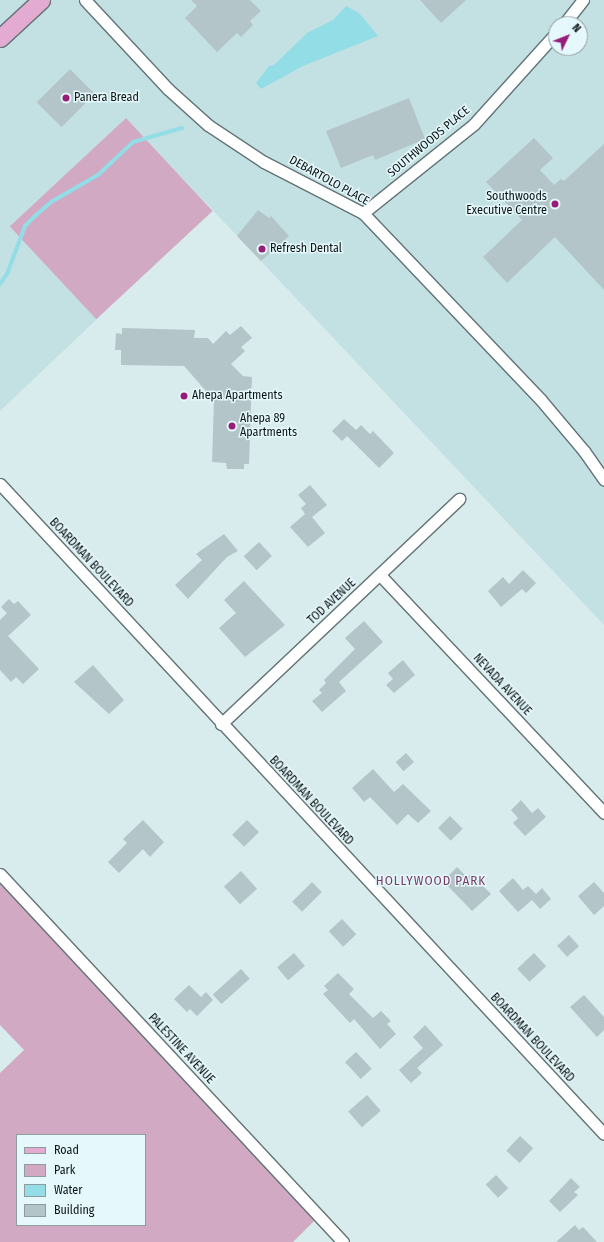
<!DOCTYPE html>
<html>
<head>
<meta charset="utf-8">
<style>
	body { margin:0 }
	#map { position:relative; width:604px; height:1242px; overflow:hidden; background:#d8ebed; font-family:"Fira Sans Condensed",sans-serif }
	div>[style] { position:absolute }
	.built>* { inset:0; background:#c3e0e3 }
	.green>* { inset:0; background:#d1a9c3; transform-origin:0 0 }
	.water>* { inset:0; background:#93dde7 }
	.stream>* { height:4px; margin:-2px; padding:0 2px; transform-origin:2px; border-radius:2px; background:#93dde7 }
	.building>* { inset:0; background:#b3c5c8; transform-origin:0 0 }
	.roads { filter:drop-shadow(1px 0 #637376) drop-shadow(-1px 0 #637376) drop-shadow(0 1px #637376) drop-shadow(0 -1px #637376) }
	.street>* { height:11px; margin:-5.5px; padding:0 5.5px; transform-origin:5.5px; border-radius:5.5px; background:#fff }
	.primary>* { height:17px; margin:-8.5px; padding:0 8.5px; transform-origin:8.5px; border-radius:8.5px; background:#e3aad2 }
	.dots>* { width:11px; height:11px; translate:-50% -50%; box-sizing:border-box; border:2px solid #e5f8fb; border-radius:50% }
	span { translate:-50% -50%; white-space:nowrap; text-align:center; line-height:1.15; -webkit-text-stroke:3px #e5f8fb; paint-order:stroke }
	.poi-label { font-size:12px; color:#0d1415 }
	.left { translate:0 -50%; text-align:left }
	.right { translate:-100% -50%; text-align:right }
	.street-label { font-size:12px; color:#0d1415 }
	.neighbourhood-label { font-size:13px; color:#783d67; letter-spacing:1px }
	.legend { position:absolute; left:16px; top:1134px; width:130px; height:92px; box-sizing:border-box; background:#e5f8fb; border:1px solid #8f9d9f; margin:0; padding:5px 7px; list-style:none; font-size:12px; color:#0d1415 }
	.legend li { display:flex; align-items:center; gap:8px; height:20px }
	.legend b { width:20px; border:1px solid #8f9d9f }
	.north { position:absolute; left:548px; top:16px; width:40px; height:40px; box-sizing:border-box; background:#e5f8fb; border:1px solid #8f9d9f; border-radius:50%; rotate:47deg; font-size:11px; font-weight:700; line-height:16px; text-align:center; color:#0d1415 }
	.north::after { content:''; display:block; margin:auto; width:14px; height:18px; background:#961e7a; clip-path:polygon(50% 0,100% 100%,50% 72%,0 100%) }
</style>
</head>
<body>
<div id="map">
	<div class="built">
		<div style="clip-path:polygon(evenodd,0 0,604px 0,604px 625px,126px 118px,10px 227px,97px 319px,0 411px,0 0,556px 24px,580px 24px,580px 48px,556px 48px,556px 24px)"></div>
	</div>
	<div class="green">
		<div style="left:126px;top:118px;width:127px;height:159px;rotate:47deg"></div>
		<div style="clip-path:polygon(evenodd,0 874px,319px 1216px,293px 1242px,0 1242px,0 1073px,24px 1050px,0 1025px,0 874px,17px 1135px,145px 1135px,145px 1225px,17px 1225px,17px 1135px)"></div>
	</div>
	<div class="water">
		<div style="clip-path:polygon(346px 6px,359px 13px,378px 36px,303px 66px,261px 89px,256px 83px,269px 66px,274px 65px,307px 33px,333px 20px)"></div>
	</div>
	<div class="stream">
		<div style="left:0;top:284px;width:12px;rotate:-55deg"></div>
		<div style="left:7px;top:274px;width:51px;rotate:-69.4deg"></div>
		<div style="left:25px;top:226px;width:14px;rotate:-45deg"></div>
		<div style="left:35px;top:216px;width:21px;rotate:-41deg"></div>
		<div style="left:51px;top:202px;width:54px;rotate:-29.9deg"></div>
		<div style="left:98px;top:175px;width:48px;rotate:-43.3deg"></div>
		<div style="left:133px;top:142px;width:51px;rotate:-15.9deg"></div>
	</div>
	<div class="building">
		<div style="clip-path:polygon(191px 0,250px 0,261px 11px,250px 21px,253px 25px,241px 37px,237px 33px,217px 52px,185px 18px,197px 6px)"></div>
		<div style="clip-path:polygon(420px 0,466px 0,441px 23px)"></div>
		<div style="left:70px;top:69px;width:35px;height:47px;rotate:45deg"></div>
		<div style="clip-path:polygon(409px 98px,425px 139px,375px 160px,373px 155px,341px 168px,326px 131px)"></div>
		<div style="clip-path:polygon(534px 138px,553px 158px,540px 170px,554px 185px,561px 179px,564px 181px,604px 144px,604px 290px,555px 237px,507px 283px,483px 257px,522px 220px,486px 182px)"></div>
		<div style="clip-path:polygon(258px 210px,269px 218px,271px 216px,289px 236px,261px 261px,237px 236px)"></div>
		<div style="clip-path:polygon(241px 326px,252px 338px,241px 347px,245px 351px,231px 364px,243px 376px,252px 377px,249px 464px,244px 464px,244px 469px,227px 469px,226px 463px,212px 462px,214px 400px,184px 366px,121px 365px,121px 350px,115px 350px,116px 333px,122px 334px,122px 328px,195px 330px,194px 338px,208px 338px,213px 344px,226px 331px,230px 335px)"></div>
		<div style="clip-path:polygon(344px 419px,356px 430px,361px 425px,370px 434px,373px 431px,394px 453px,379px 468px,347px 436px,342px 441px,332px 431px)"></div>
		<div style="clip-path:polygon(310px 485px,327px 505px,312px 517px,325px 533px,308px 547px,290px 527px,305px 514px,301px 508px,306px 504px,298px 495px)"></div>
		<div style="clip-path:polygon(224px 534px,238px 551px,227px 557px,188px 599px,175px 585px,202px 560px,196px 554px)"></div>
		<div style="left:259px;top:542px;width:19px;height:21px;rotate:47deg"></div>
		<div style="clip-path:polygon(523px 570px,536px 583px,526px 593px,522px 589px,501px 607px,488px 591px,503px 577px,509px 584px)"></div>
		<div style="clip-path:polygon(244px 581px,285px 625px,245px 657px,219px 628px,236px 613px,224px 600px)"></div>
		<div style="clip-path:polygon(9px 599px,14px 604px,18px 601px,31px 615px,8px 636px,39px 669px,23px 684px,16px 677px,11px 682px,0 670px,0 620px,7px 613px,1px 607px)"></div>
		<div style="clip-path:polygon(364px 621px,383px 642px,339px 682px,346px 691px,322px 712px,312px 701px,322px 693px,319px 690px,326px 683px,324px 680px,355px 649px,345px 638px)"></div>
		<div style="clip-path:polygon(403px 660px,415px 675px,394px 693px,386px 685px,393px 679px,388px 673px)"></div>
		<div style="clip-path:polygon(93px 665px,124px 700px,109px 714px,74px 682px)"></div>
		<div style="left:406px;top:753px;width:12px;height:14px;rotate:48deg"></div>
		<div style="clip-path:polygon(373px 769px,394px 792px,403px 784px,431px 811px,418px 823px,408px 814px,397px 825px,370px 797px,364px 802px,352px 788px)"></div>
		<div style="clip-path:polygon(521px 800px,532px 813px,538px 808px,546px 817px,525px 836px,513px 823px,518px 818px,511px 810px)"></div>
		<div style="left:450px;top:816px;width:18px;height:17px;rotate:45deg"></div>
		<div style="clip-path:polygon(143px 820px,164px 842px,150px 857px,143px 849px,119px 873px,108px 862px,127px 843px,123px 839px)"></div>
		<div style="left:247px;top:820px;width:17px;height:21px;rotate:45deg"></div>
		<div style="clip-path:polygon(457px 867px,467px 877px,471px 874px,491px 894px,472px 911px,443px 881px)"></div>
		<div style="left:241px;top:871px;width:24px;height:23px;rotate:48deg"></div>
		<div style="clip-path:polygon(513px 878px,523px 890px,528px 886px,536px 894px,542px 888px,551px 899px,540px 909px,532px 900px,518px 912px,499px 891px)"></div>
		<div style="left:312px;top:882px;width:14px;height:28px;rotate:45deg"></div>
		<div style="clip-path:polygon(594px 882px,604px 893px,604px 906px,594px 915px,578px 896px)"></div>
		<div style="left:342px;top:919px;width:21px;height:18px;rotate:47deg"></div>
		<div style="left:569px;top:935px;width:15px;height:16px;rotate:48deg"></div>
		<div style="left:294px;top:953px;width:17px;height:22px;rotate:50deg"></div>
		<div style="left:534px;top:953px;width:18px;height:23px;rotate:47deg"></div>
		<div style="left:241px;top:969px;width:13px;height:38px;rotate:48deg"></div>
		<div style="clip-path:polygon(338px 973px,354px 989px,349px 994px,373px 1018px,381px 1011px,391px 1021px,387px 1024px,396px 1034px,380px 1049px,354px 1019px,350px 1023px,323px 994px,328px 990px,324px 986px)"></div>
		<div style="clip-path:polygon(189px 985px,201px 997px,206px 992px,213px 1000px,197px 1016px,190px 1009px,187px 1012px,174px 999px)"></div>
		<div style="clip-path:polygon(584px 995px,604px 1017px,604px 1030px,597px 1037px,570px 1007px)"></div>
		<div style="clip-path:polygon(425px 1025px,443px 1045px,417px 1068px,422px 1073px,411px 1083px,399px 1070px,423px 1048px,413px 1037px)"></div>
		<div style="left:356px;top:1052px;width:23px;height:15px;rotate:47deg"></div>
		<div style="left:367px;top:1095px;width:21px;height:25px;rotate:49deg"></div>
		<div style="left:520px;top:1136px;width:18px;height:20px;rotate:43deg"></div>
		<div style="left:496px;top:1175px;width:18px;height:14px;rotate:47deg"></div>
		<div style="clip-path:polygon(571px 1178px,580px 1187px,574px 1192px,578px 1195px,560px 1212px,549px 1201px)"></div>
		<div style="clip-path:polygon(575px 1225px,579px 1230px,583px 1227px,597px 1242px,556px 1242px)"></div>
	</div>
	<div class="roads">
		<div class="street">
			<div style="left:85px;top:0;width:122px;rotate:47deg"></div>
			<div style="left:168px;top:89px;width:54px;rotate:42deg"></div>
			<div style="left:208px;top:125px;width:67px;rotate:33.5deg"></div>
			<div style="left:264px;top:162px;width:111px;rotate:27.3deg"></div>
			<div style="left:363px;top:213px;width:258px;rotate:46.4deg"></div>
			<div style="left:541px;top:400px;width:67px;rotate:49.9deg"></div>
			<div style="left:584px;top:451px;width:35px;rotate:55deg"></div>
			<div style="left:564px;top:24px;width:31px;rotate:-52deg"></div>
			<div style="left:363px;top:213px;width:142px;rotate:-38.7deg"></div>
			<div style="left:474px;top:124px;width:122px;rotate:-48deg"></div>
			<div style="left:0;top:484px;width:887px;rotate:47.1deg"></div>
			<div style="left:380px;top:575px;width:327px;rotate:46.7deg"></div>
			<div style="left:221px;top:724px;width:328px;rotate:-43.4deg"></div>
			<div style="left:0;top:874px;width:503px;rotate:47.01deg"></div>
		</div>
		<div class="primary">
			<div style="left:0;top:38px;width:56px;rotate:-42.8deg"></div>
		</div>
	</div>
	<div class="dots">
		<div style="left:66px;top:98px;background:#961e7a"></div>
		<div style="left:555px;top:204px;background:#961e7a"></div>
		<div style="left:262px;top:249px;background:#961e7a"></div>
		<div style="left:184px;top:396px;background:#961e7a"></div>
		<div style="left:232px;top:426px;background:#961e7a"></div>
	</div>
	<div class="poi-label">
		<span class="left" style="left:74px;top:98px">Panera Bread</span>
		<span class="right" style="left:547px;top:204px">Southwoods<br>Executive Centre</span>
		<span class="left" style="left:270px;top:249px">Refresh Dental</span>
		<span class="left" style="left:192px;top:396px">Ahepa Apartments</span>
		<span class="left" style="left:240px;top:426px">Ahepa 89<br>Apartments</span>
	</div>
	<div class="street-label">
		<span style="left:429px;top:142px;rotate:-40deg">SOUTHWOODS PLACE</span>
		<span style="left:329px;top:181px;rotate:29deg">DEBARTOLO PLACE</span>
		<span style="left:91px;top:563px;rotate:47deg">BOARDMAN BOULEVARD</span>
		<span style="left:332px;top:602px;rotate:-43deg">TOD AVENUE</span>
		<span style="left:502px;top:685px;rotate:47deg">NEVADA AVENUE</span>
		<span style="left:311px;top:801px;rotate:47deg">BOARDMAN BOULEVARD</span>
		<span style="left:532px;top:1038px;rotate:47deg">BOARDMAN BOULEVARD</span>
		<span style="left:181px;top:1049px;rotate:47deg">PALESTINE AVENUE</span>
	</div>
	<div class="neighbourhood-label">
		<span style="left:431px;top:881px">HOLLYWOOD PARK</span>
	</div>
	<ul class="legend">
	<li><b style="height:5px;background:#e3aad2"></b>Road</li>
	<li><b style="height:11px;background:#d1a9c3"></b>Park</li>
	<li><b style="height:11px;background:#93dde7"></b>Water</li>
	<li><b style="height:11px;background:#b3c5c8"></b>Building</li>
	</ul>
	<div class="north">N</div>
</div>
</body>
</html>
